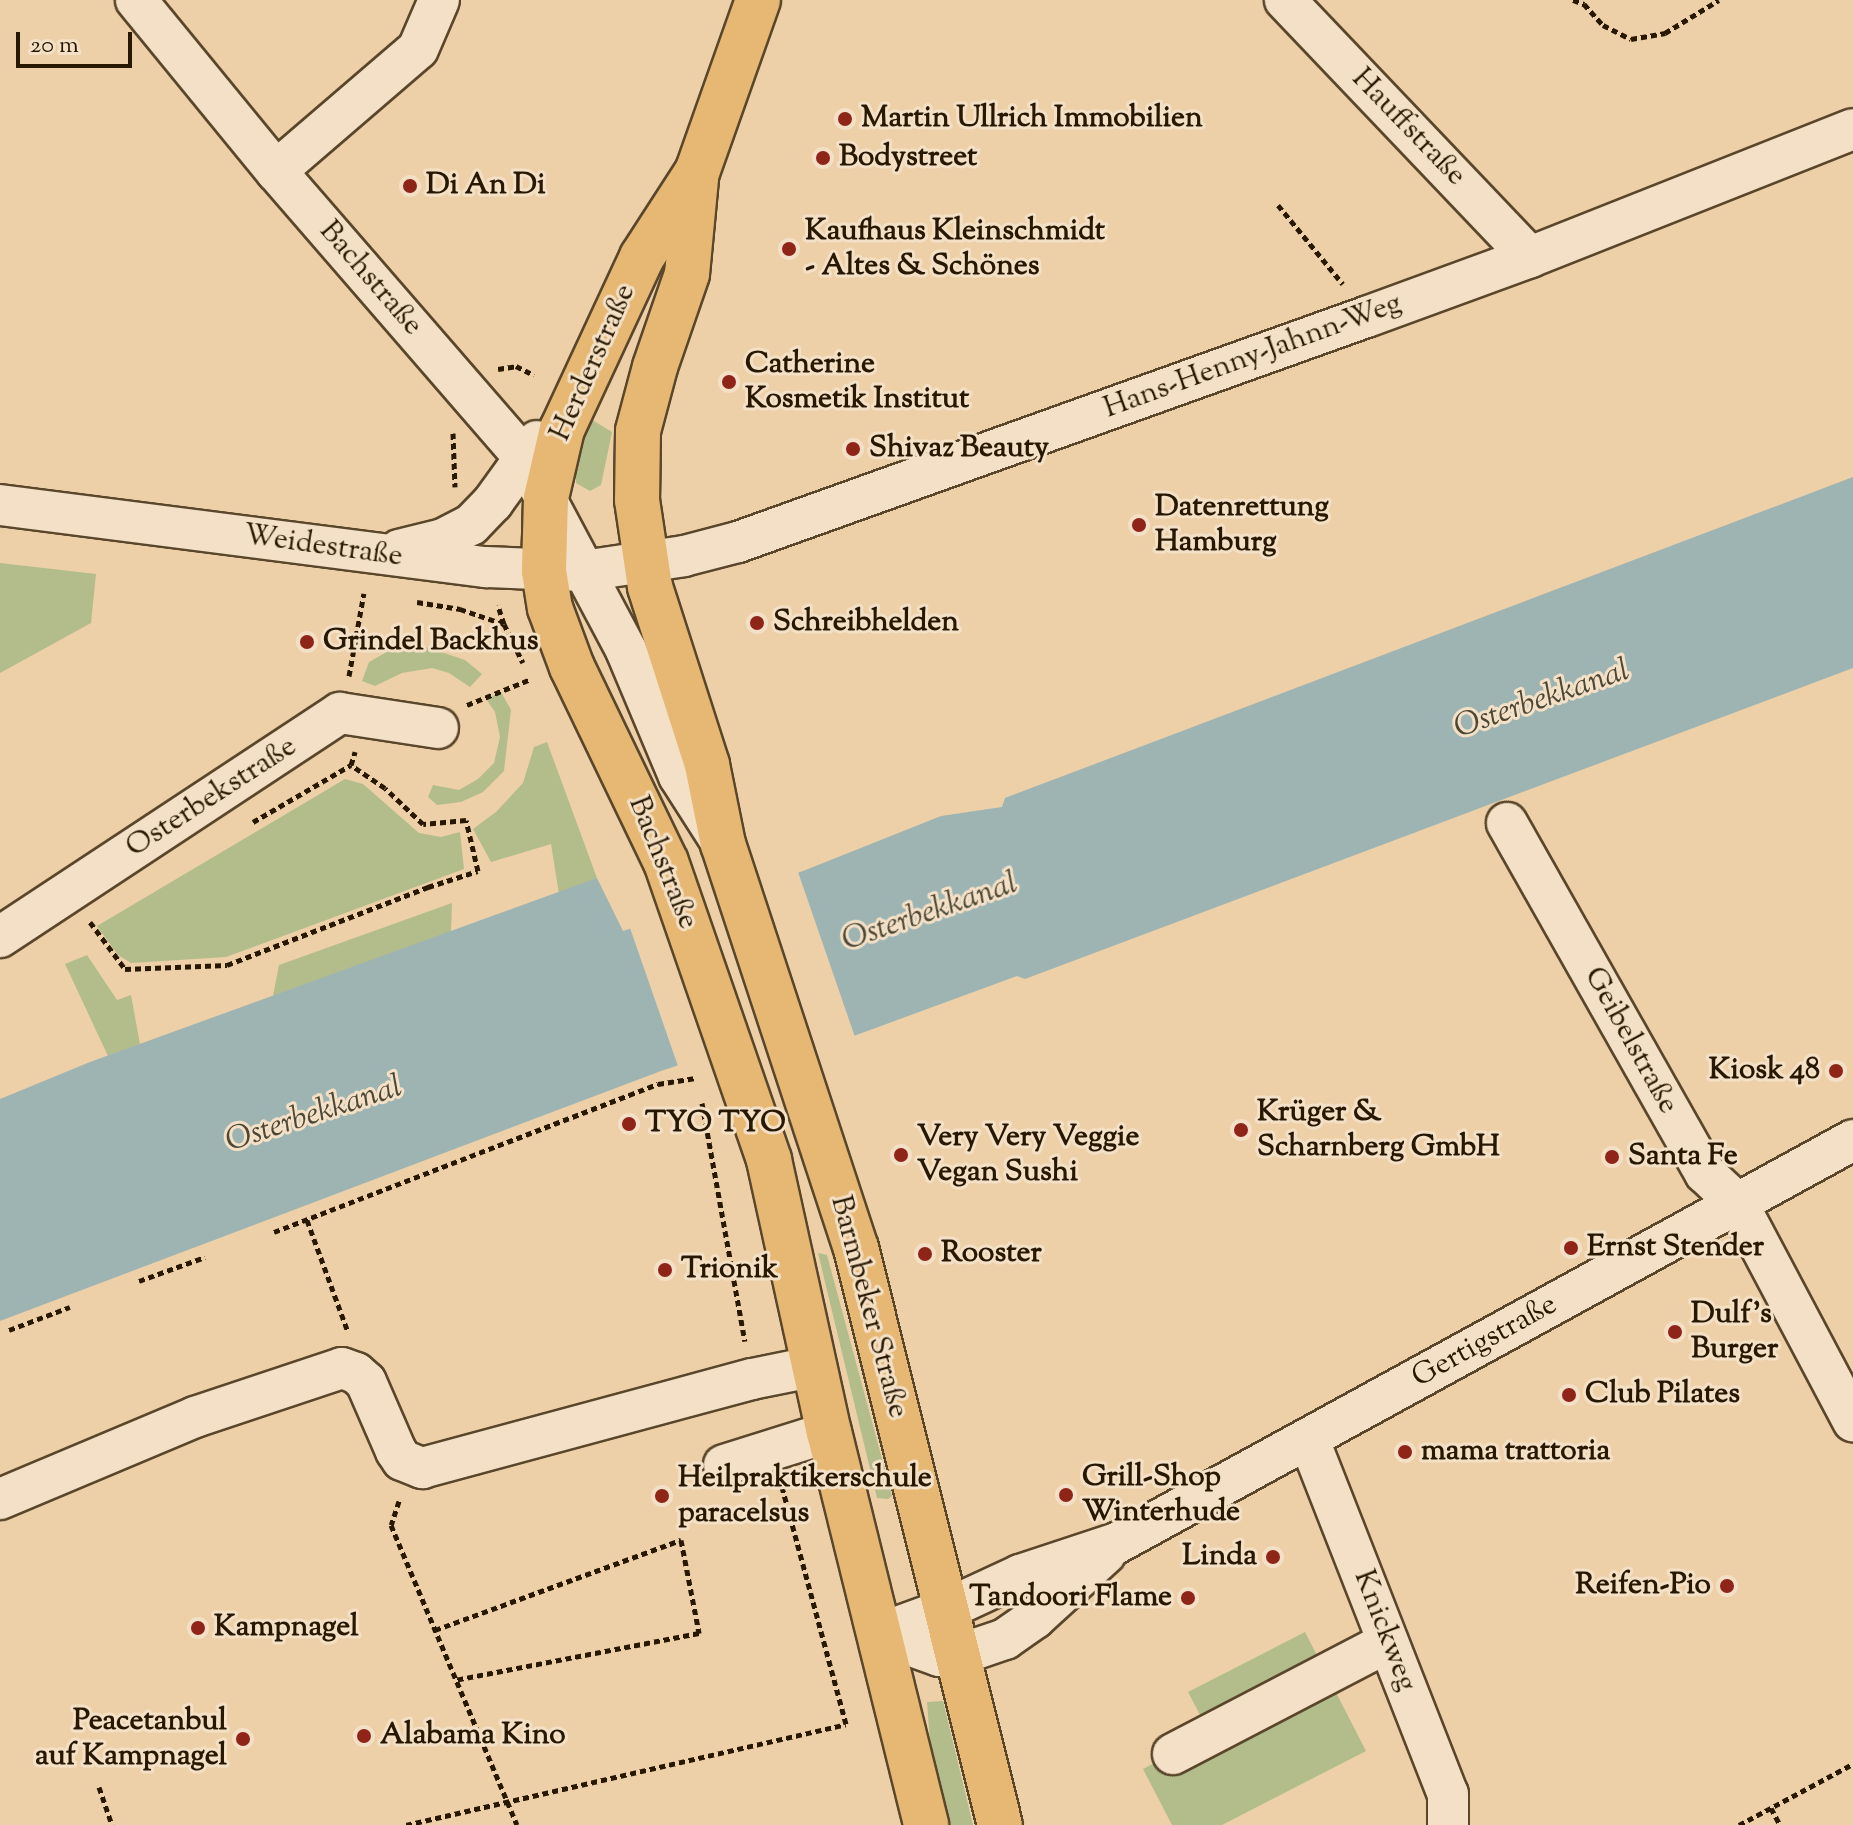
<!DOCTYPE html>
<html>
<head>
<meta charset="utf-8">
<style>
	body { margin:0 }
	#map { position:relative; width:1853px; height:1825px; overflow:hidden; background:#edd0a8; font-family:"Sorts Mill Goudy",serif }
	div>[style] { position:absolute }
	.green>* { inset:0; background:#b3bc8b }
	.water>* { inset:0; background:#9eb4b3 }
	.pier>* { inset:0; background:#edd0a8 }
	.path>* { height:5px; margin-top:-2.5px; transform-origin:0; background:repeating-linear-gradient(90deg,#291801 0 6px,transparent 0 10px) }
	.roads { filter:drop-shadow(2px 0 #5a462b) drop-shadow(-2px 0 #5a462b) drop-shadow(0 2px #5a462b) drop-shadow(0 -2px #5a462b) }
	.minor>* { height:40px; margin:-20px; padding:0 20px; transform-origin:20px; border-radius:20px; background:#f3e0c6 }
	.major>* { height:44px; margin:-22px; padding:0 22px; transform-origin:22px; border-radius:22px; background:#e6b874 }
	.dots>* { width:22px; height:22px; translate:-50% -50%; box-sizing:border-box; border:4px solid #f3e0c6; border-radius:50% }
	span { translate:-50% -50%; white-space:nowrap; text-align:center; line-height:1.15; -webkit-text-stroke:6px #f3e0c6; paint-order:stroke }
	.poi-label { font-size:30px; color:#291801; font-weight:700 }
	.left { translate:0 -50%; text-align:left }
	.right { translate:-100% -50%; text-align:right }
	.street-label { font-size:30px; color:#291801 }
	.water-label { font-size:32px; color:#4c4736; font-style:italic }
	.scale { position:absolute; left:16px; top:32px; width:116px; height:36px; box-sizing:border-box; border:4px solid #291801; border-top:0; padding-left:10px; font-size:24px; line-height:28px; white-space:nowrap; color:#291801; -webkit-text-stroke:6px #f3e0c6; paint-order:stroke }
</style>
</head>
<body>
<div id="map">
	<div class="green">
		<div style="clip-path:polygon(589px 418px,612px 432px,601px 485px,590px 491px,576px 483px,576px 463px)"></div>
		<div style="clip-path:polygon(0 563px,96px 574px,91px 623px,0 673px)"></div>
		<div style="clip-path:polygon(401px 644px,426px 647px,465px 660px,482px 674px,470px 687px,449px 673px,432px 668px,402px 673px,375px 686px,362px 681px,369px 662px)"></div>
		<div style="clip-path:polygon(501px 692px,511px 710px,504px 771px,483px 792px,461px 802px,437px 805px,428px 797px,433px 785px,459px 790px,478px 779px,494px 763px,500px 737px,495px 712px,486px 699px)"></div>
		<div style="clip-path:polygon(547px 742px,597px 878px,559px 894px,551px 844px,491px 862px,473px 829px,496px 812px,523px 783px,534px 747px)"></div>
		<div style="clip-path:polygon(345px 779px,363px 784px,419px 833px,441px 837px,460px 832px,464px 869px,226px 957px,131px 963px,118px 955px,97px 926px)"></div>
		<div style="clip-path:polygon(452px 903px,451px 932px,273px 996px,279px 965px)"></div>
		<div style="clip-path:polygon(87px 955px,117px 1000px,131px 995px,140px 1044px,108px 1056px,65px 964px)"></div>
		<div style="clip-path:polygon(818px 1253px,827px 1255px,892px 1496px,888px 1499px,877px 1498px)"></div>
		<div style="clip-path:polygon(1305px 1632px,1366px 1751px,1222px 1825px,1172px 1825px,1143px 1769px,1210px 1734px,1188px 1692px)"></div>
		<div style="clip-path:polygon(943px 1701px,973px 1825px,951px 1825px,931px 1755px,927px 1702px)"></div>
	</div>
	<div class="water">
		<div style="clip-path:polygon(1853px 477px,1853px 668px,1025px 979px,1017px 976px,851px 1037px,840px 1011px,661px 1071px,0 1321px,0 1099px,90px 1062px,597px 878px,623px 931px,803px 871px,941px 816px,1002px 807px,1005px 798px)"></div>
	</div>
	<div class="pier">
		<div style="clip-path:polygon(797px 869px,856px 1040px,848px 1040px,838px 1016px,679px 1069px,629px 925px)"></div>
	</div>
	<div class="path">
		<div style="left:1573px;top:0;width:12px;rotate:20deg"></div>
		<div style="left:1584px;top:4px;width:28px;rotate:48deg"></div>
		<div style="left:1603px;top:25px;width:31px;rotate:27deg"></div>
		<div style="left:1631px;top:39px;width:35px;rotate:-10deg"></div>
		<div style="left:1665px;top:33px;width:63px;rotate:-31.4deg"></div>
		<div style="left:1278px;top:205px;width:102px;rotate:50.6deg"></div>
		<div style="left:498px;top:369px;width:18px;rotate:-9deg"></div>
		<div style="left:516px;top:366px;width:20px;rotate:27deg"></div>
		<div style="left:453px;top:433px;width:54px;rotate:87.9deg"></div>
		<div style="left:417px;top:602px;width:44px;rotate:9.2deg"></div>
		<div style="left:460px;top:609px;width:46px;rotate:18.8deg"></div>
		<div style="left:504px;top:624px;width:20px;rotate:-108deg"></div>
		<div style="left:504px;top:624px;width:43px;rotate:64deg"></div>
		<div style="left:349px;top:676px;width:84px;rotate:-79.8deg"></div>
		<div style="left:467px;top:705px;width:69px;rotate:-22.1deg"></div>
		<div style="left:253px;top:822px;width:113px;rotate:-30.2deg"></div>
		<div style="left:351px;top:765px;width:14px;rotate:-73deg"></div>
		<div style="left:90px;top:922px;width:59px;rotate:53.3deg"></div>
		<div style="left:125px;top:969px;width:102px;rotate:-2.2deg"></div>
		<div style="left:227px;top:965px;width:216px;rotate:-21.2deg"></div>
		<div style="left:428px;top:887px;width:52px;rotate:-17.7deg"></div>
		<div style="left:478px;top:871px;width:52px;rotate:-103.2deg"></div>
		<div style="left:466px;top:820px;width:43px;rotate:174.7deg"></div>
		<div style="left:423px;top:824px;width:52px;rotate:-136.5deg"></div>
		<div style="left:385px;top:788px;width:41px;rotate:-145.9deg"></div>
		<div style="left:702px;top:1103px;width:242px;rotate:79.8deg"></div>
		<div style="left:307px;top:1220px;width:119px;rotate:69.9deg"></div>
		<div style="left:274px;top:1232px;width:381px;rotate:-21.1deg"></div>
		<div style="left:629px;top:1095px;width:31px;rotate:-21deg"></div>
		<div style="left:658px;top:1084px;width:38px;rotate:-9deg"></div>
		<div style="left:139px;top:1281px;width:70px;rotate:-20deg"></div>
		<div style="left:9px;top:1330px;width:65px;rotate:-20.7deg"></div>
		<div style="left:399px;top:1501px;width:25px;rotate:108deg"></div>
		<div style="left:391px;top:1525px;width:325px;rotate:67.2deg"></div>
		<div style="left:435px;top:1630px;width:262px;rotate:-20.1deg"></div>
		<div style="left:681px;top:1540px;width:95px;rotate:79deg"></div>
		<div style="left:699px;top:1633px;width:248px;rotate:169.1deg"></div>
		<div style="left:99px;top:1787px;width:40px;rotate:71.1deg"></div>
		<div style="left:1771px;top:1808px;width:19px;rotate:62deg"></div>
		<div style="left:406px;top:1825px;width:451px;rotate:-12.9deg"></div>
		<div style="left:846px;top:1724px;width:246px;rotate:-105.1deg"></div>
		<div style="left:1739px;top:1825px;width:129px;rotate:-28.2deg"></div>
	</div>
	<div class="roads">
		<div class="minor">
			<div style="left:136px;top:0;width:221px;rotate:50.7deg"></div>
			<div style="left:276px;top:171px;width:377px;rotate:49.1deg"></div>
			<div style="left:523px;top:456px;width:220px;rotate:62deg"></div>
			<div style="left:626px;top:650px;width:137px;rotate:67.2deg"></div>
			<div style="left:679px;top:776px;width:72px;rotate:57.4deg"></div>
			<div style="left:1285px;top:0;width:355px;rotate:46.4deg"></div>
			<div style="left:276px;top:171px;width:187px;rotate:-40.7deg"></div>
			<div style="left:418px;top:49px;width:53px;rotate:-66.8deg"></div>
			<div style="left:0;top:505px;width:490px;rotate:7.3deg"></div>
			<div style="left:486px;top:567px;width:97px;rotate:2.4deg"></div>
			<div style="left:583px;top:571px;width:102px;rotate:-8.4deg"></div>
			<div style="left:684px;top:556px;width:56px;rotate:-14.5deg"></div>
			<div style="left:738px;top:542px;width:670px;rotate:-19.71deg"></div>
			<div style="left:1369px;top:316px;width:171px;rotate:-20.1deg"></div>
			<div style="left:1530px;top:257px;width:347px;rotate:-21.6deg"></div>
			<div style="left:399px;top:550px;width:45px;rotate:-14deg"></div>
			<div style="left:443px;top:539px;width:31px;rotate:-27deg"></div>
			<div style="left:471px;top:525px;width:32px;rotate:-46deg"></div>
			<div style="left:493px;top:502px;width:75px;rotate:-54.2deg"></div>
			<div style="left:1507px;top:823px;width:402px;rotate:60.5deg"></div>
			<div style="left:1705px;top:1173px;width:45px;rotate:43.2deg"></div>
			<div style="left:1738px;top:1204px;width:246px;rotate:62.1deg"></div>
			<div style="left:0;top:937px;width:407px;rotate:-33.4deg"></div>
			<div style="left:340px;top:713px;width:99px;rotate:8.7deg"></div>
			<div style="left:1309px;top:1440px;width:380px;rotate:68.6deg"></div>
			<div style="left:1448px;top:1794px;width:31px;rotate:90deg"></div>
			<div style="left:724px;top:1465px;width:110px;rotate:-17.4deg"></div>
			<div style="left:0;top:1499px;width:212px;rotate:-22.8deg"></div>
			<div style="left:195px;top:1417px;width:155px;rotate:-18.4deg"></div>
			<div style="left:342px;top:1368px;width:15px;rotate:20deg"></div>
			<div style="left:356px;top:1373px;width:13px;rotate:42deg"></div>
			<div style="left:366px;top:1382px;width:75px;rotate:66.5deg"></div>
			<div style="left:396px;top:1451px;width:11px;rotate:56deg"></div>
			<div style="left:402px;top:1460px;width:22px;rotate:22deg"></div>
			<div style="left:422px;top:1468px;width:342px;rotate:-15.1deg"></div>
			<div style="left:752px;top:1379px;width:65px;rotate:-11.5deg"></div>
			<div style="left:878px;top:1634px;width:73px;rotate:-19.9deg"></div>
			<div style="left:947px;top:1609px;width:81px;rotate:-25deg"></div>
			<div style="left:1020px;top:1575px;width:102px;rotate:-18.3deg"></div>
			<div style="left:1117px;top:1543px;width:839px;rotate:-28.7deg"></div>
			<div style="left:878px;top:1634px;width:65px;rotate:19.8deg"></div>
			<div style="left:939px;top:1656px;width:19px;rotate:-3deg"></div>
			<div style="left:958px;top:1655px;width:50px;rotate:-18.8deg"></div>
			<div style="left:1005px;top:1639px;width:37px;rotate:-35deg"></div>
			<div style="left:1035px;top:1618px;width:95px;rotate:-42.4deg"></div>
			<div style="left:1173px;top:1754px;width:242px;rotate:-27.5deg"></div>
		</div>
		<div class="major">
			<div style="left:758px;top:0;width:182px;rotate:109.5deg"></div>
			<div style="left:697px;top:172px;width:101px;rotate:122.9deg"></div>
			<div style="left:642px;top:257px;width:190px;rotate:114.9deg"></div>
			<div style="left:562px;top:429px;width:71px;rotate:103.1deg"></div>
			<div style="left:546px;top:498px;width:73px;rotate:91.6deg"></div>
			<div style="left:544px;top:571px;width:37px;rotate:81deg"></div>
			<div style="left:550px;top:608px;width:63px;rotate:69.6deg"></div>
			<div style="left:572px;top:667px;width:216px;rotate:64.3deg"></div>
			<div style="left:666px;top:862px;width:315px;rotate:70.9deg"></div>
			<div style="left:769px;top:1160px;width:279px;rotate:77.6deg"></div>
			<div style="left:829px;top:1432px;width:405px;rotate:76.1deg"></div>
			<div style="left:696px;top:179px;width:95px;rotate:95.4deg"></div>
			<div style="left:687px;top:274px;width:98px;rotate:109deg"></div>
			<div style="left:655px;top:367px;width:66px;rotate:104.9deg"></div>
			<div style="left:638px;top:431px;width:69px;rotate:90.8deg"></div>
			<div style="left:637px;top:500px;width:88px;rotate:81.5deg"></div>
			<div style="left:650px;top:587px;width:187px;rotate:72.2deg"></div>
			<div style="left:707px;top:765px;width:81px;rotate:78.6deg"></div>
			<div style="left:723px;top:844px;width:425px;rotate:71.8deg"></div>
			<div style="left:856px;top:1248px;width:595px;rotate:75.99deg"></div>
		</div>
	</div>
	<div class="dots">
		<div style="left:845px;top:119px;background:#8f2418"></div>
		<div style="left:823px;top:158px;background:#8f2418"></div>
		<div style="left:410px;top:186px;background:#8f2418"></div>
		<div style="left:789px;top:249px;background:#8f2418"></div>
		<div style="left:729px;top:382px;background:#8f2418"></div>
		<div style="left:853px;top:449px;background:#8f2418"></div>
		<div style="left:1139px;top:525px;background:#8f2418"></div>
		<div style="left:757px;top:623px;background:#8f2418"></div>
		<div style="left:307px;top:642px;background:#8f2418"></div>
		<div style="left:1836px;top:1071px;background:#8f2418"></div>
		<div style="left:629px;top:1124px;background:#8f2418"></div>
		<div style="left:1241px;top:1130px;background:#8f2418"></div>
		<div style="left:901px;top:1155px;background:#8f2418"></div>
		<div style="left:1612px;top:1157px;background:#8f2418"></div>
		<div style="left:1571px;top:1248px;background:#8f2418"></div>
		<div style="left:925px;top:1254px;background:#8f2418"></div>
		<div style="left:665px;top:1270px;background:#8f2418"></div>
		<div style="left:1675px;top:1332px;background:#8f2418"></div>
		<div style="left:1569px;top:1395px;background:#8f2418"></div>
		<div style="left:1405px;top:1452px;background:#8f2418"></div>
		<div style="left:1066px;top:1495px;background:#8f2418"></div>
		<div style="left:662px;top:1496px;background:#8f2418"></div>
		<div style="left:1273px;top:1557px;background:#8f2418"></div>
		<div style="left:1727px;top:1586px;background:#8f2418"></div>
		<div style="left:1188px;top:1598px;background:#8f2418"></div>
		<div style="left:198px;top:1628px;background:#8f2418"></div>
		<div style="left:364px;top:1736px;background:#8f2418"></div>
		<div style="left:243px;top:1739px;background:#8f2418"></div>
	</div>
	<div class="poi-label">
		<span class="left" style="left:861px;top:119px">Martin Ullrich Immobilien</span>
		<span class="left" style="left:839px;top:158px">Bodystreet</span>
		<span class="left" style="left:426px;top:186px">Di An Di</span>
		<span class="left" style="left:805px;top:249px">Kaufhaus Kleinschmidt<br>- Altes &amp; Schönes</span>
		<span class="left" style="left:745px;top:382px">Catherine<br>Kosmetik Institut</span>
		<span class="left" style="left:869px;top:449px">Shivaz Beauty</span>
		<span class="left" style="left:1155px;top:525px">Datenrettung<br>Hamburg</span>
		<span class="left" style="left:773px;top:623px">Schreibhelden</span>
		<span class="left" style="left:323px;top:642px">Grindel Backhus</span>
		<span class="right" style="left:1820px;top:1071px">Kiosk 48</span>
		<span class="left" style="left:1257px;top:1130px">Krüger &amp;<br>Scharnberg GmbH</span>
		<span class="left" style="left:645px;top:1124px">TYO TYO</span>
		<span class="left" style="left:917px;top:1155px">Very Very Veggie<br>Vegan Sushi</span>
		<span class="left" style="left:1628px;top:1157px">Santa Fe</span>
		<span class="left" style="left:1587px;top:1248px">Ernst Stender</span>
		<span class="left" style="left:941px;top:1254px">Rooster</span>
		<span class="left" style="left:681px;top:1270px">Trionik</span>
		<span class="left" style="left:1691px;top:1332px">Dulf's<br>Burger</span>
		<span class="left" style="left:1585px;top:1395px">Club Pilates</span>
		<span class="left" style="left:1421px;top:1452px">mama trattoria</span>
		<span class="left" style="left:1082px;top:1495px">Grill-Shop<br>Winterhude</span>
		<span class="left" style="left:678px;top:1496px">Heilpraktikerschule<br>paracelsus</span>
		<span class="right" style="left:1257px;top:1557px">Linda</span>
		<span class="right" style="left:1711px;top:1586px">Reifen-Pio</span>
		<span class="right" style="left:1172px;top:1598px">Tandoori Flame</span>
		<span class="left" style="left:214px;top:1628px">Kampnagel</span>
		<span class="right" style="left:227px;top:1739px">Peacetanbul<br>auf Kampnagel</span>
		<span class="left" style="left:380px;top:1736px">Alabama Kino</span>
	</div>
	<div class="street-label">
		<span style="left:1408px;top:128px;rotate:46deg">Hauffstraße</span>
		<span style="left:370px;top:279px;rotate:49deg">Bachstraße</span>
		<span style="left:1253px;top:357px;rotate:-20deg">Hans-Henny-Jahnn-Weg</span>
		<span style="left:594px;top:363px;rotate:-66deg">Herderstraße</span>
		<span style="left:323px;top:547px;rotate:8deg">Weidestraße</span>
		<span style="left:212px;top:798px;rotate:-33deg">Osterbekstraße</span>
		<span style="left:662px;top:863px;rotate:68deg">Bachstraße</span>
		<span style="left:1630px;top:1041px;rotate:61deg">Geibelstraße</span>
		<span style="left:868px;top:1307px;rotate:75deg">Barmbeker Straße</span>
		<span style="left:1485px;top:1342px;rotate:-29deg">Gertigstraße</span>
		<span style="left:1384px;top:1631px;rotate:69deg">Knickweg</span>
	</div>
	<div class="water-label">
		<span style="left:1542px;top:700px;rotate:-19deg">Osterbekkanal</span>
		<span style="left:930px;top:913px;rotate:-19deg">Osterbekkanal</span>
		<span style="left:314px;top:1115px;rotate:-18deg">Osterbekkanal</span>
	</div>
	<div class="scale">20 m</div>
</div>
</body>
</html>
